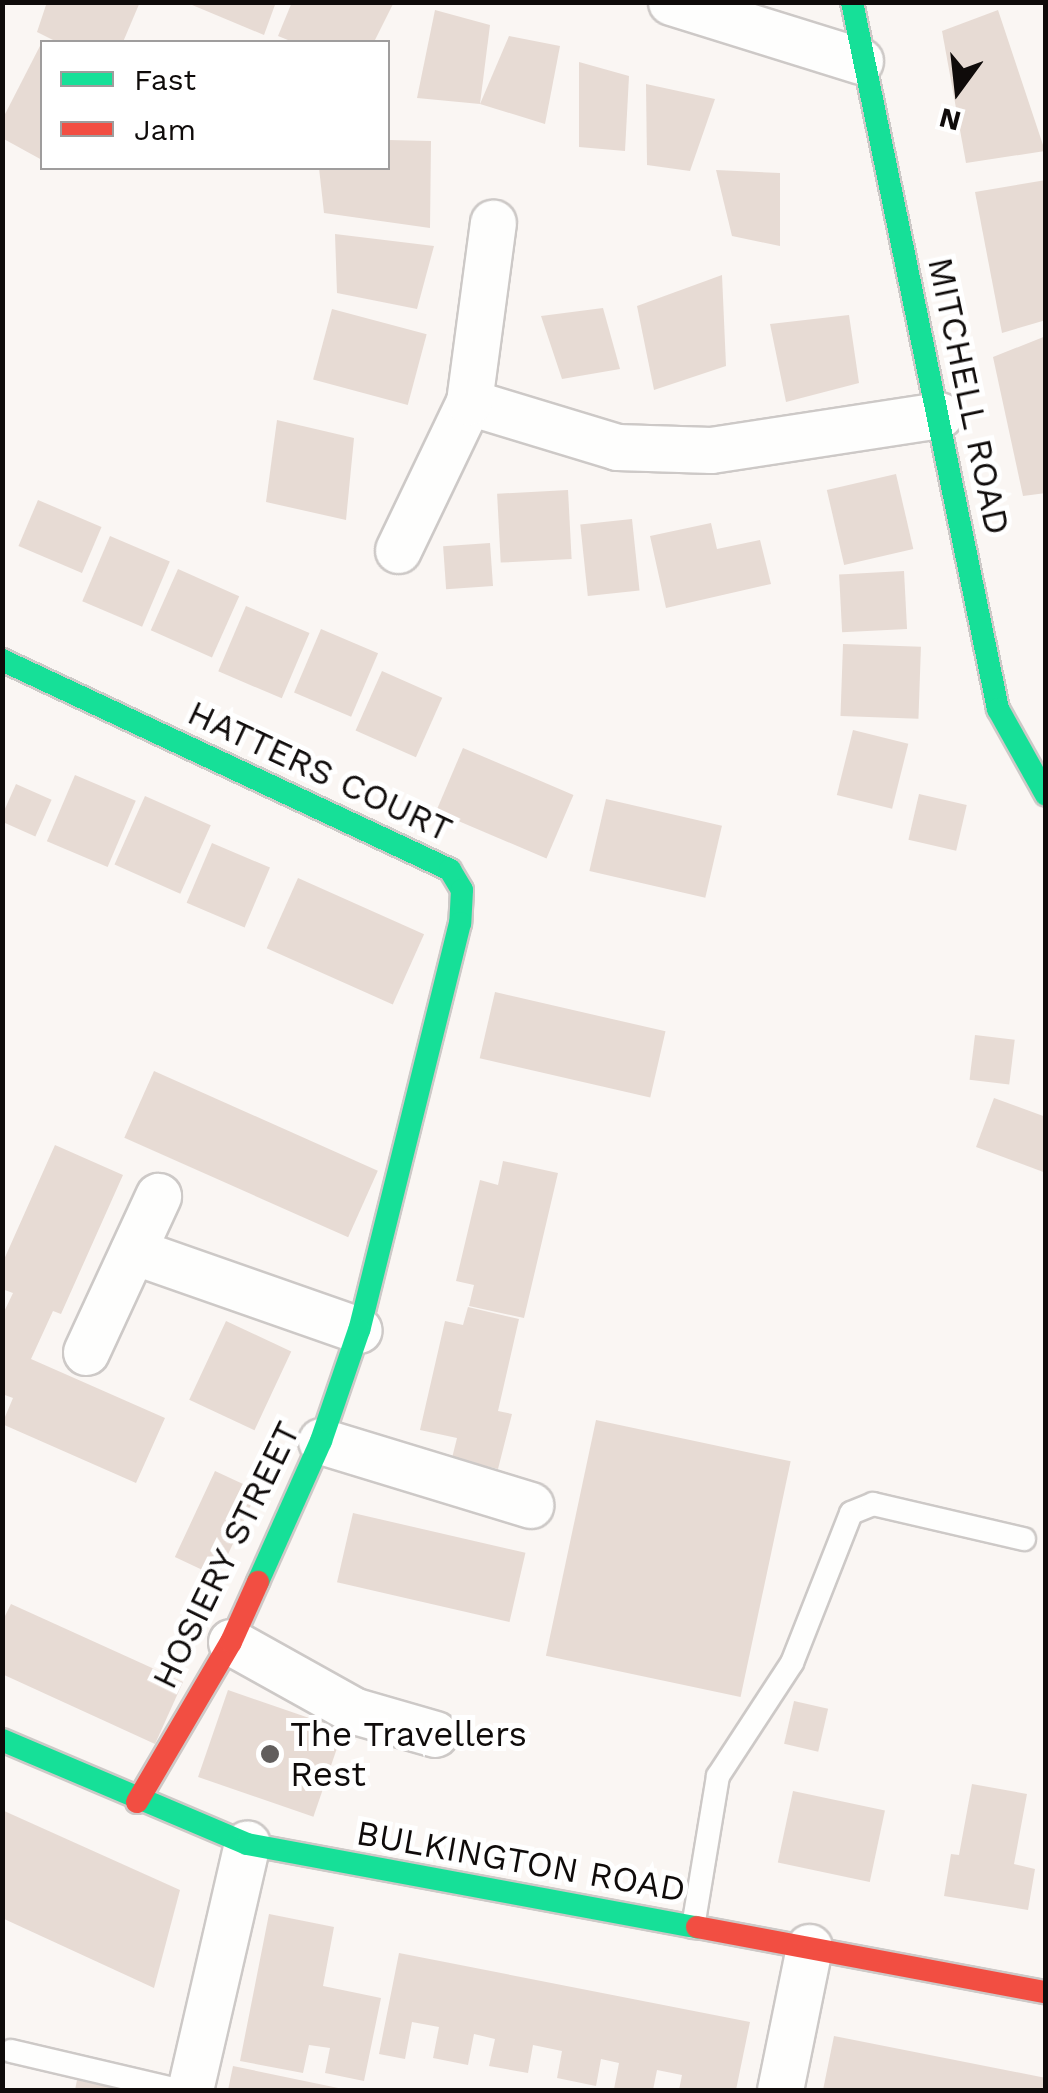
<!DOCTYPE html>
<html>
<head>
<meta charset="utf-8">
<style>
	body { margin:0 }
	#map { position:relative; width:1048px; height:2093px; overflow:hidden; background:#faf6f3; font-family:"Work Sans",sans-serif }
	div>[style] { position:absolute }
	.building>* { inset:0; background:#e7dbd4; transform-origin:0 0 }
	.roads { filter:drop-shadow(2px 0 #cdc9c7) drop-shadow(-2px 0 #cdc9c7) drop-shadow(0 2px #cdc9c7) drop-shadow(0 -2px #cdc9c7) }
	.lane>* { height:22px; margin:-11px; padding:0 11px; transform-origin:11px; border-radius:11px; background:#fefefd }
	.street>* { height:45px; margin:-22.5px; padding:0 22.5px; transform-origin:22.5px; border-radius:22.5px; background:#fefefd }
	.fast>* { height:22px; margin:-11px; padding:0 11px; transform-origin:11px; border-radius:11px; background:#16e098 }
	.jam>* { height:22px; margin:-11px; padding:0 11px; transform-origin:11px; border-radius:11px; background:#f24e42 }
	.dots>* { width:28px; height:28px; translate:-50% -50%; box-sizing:border-box; border:5px solid #fff; border-radius:50% }
	span { translate:-50% -50%; white-space:nowrap; text-align:center; line-height:1.15; -webkit-text-stroke:10px #fff; paint-order:stroke }
	.street-label { font-size:35px; color:#0f0b0a }
	.poi-label { font-size:35px; color:#0f0b0a }
	.left { translate:0 -50%; text-align:left }
	.frame { position:absolute; inset:0; border:5px solid #0f0b0a; pointer-events:none }
	.legend { position:absolute; left:40px; top:40px; width:350px; height:130px; box-sizing:border-box; background:#fff; border:2px solid #9f9d9d; margin:0; padding:12px 18px; list-style:none; font-size:30px; color:#0f0b0a }
	.legend li { display:flex; align-items:center; gap:20px; height:50px }
	.legend b { width:50px; border:2px solid #9f9d9d }
	.north { position:absolute; left:908px; top:40px; width:100px; height:100px; -webkit-text-stroke:8px #fff; paint-order:stroke; rotate:195deg; font-size:28px; font-weight:700; line-height:40px; text-align:center; color:#0f0b0a }
	.north::after { content:''; display:block; margin:auto; width:35px; height:45px; background:#0f0b0a; clip-path:polygon(50% 0,100% 100%,50% 72%,0 100%) }
</style>
</head>
<body>
<div id="map">
	<div class="building">
		<div style="clip-path:polygon(47px 2px,140px 2px,123px 42px,57px 42px,37px 32px)"></div>
		<div style="clip-path:polygon(185px 2px,276px 2px,264px 35px)"></div>
		<div style="clip-path:polygon(292px 2px,394px 2px,374px 42px,293px 42px,278px 36px)"></div>
		<div style="clip-path:polygon(435px 10px,490px 25px,480px 104px,417px 98px)"></div>
		<div style="clip-path:polygon(998px 10px,1045px 151px,966px 163px,942px 31px)"></div>
		<div style="clip-path:polygon(509px 36px,560px 46px,545px 124px,480px 104px)"></div>
		<div style="clip-path:polygon(42px 42px,42px 160px,2px 138px,2px 120px)"></div>
		<div style="clip-path:polygon(579px 62px,629px 76px,625px 151px,579px 147px)"></div>
		<div style="clip-path:polygon(646px 84px,715px 99px,690px 171px,647px 165px)"></div>
		<div style="clip-path:polygon(388px 140px,431px 141px,430px 228px,324px 213px,319px 168px,388px 168px)"></div>
		<div style="clip-path:polygon(716px 170px,780px 173px,780px 246px,732px 236px)"></div>
		<div style="clip-path:polygon(1046px 180px,1046px 320px,1002px 333px,975px 192px)"></div>
		<div style="clip-path:polygon(335px 234px,434px 246px,417px 309px,337px 293px)"></div>
		<div style="clip-path:polygon(722px 275px,726px 366px,654px 390px,637px 306px)"></div>
		<div style="clip-path:polygon(603px 308px,620px 369px,562px 379px,541px 316px)"></div>
		<div style="left:332px;top:309px;width:98px;height:73px;rotate:15deg"></div>
		<div style="clip-path:polygon(849px 315px,859px 383px,786px 402px,770px 324px)"></div>
		<div style="clip-path:polygon(1046px 336px,1046px 493px,1023px 496px,993px 357px)"></div>
		<div style="clip-path:polygon(277px 420px,354px 438px,346px 520px,266px 502px)"></div>
		<div style="left:896px;top:474px;width:77px;height:71px;rotate:77deg"></div>
		<div style="left:568px;top:490px;width:69px;height:71px;rotate:87deg"></div>
		<div style="left:38px;top:500px;width:69px;height:50px;rotate:23deg"></div>
		<div style="left:632px;top:519px;width:72px;height:52px;rotate:84deg"></div>
		<div style="clip-path:polygon(711px 523px,717px 549px,760px 540px,771px 584px,666px 608px,650px 536px)"></div>
		<div style="left:110px;top:536px;width:65px;height:71px;rotate:23deg"></div>
		<div style="left:490px;top:543px;width:43px;height:47px;rotate:86deg"></div>
		<div style="left:178px;top:569px;width:67px;height:67px;rotate:24deg"></div>
		<div style="left:904px;top:571px;width:58px;height:65px;rotate:87deg"></div>
		<div style="left:246px;top:606px;width:69px;height:71px;rotate:23deg"></div>
		<div style="left:321px;top:629px;width:62px;height:69px;rotate:23deg"></div>
		<div style="left:843px;top:644px;width:78px;height:72px;rotate:2deg"></div>
		<div style="left:382px;top:671px;width:66px;height:65px;rotate:24deg"></div>
		<div style="left:853px;top:730px;width:57px;height:67px;rotate:14deg"></div>
		<div style="left:463px;top:748px;width:120px;height:69px;rotate:23deg"></div>
		<div style="left:75px;top:775px;width:66px;height:72px;rotate:23deg"></div>
		<div style="left:16px;top:784px;width:39px;height:40px;rotate:24deg"></div>
		<div style="left:919px;top:794px;width:49px;height:47px;rotate:13deg"></div>
		<div style="left:145px;top:796px;width:72px;height:75px;rotate:24deg"></div>
		<div style="left:606px;top:799px;width:119px;height:74px;rotate:13deg"></div>
		<div style="left:212px;top:843px;width:63px;height:65px;rotate:23deg"></div>
		<div style="left:298px;top:878px;width:138px;height:77px;rotate:24deg"></div>
		<div style="left:495px;top:992px;width:175px;height:68px;rotate:13deg"></div>
		<div style="left:975px;top:1035px;width:40px;height:45px;rotate:7deg"></div>
		<div style="left:154px;top:1071px;width:245px;height:73px;rotate:24deg"></div>
		<div style="clip-path:polygon(994px 1098px,1046px 1117px,1046px 1173px,976px 1147px)"></div>
		<div style="clip-path:polygon(55px 1145px,123px 1175px,61px 1314px,53px 1311px,31px 1359px,165px 1418px,136px 1483px,2px 1424px,13px 1398px,2px 1394px,2px 1316px,13px 1293px,2px 1289px,2px 1264px)"></div>
		<div style="clip-path:polygon(503px 1161px,558px 1173px,524px 1318px,469px 1306px,474px 1285px,456px 1281px,480px 1180px,498px 1185px)"></div>
		<div style="clip-path:polygon(468px 1307px,519px 1319px,498px 1411px,512px 1414px,498px 1469px,452px 1458px,457px 1438px,420px 1430px,445px 1321px,463px 1325px)"></div>
		<div style="left:226px;top:1321px;width:72px;height:87px;rotate:25deg"></div>
		<div style="left:596px;top:1420px;width:199px;height:241px;rotate:12deg"></div>
		<div style="left:215px;top:1471px;width:47px;height:95px;rotate:25deg"></div>
		<div style="left:353px;top:1513px;width:177px;height:71px;rotate:13deg"></div>
		<div style="clip-path:polygon(11px 1604px,183px 1682px,155px 1744px,2px 1674px,2px 1622px)"></div>
		<div style="left:228px;top:1690px;width:122px;height:92px;rotate:19deg"></div>
		<div style="left:794px;top:1701px;width:35px;height:44px;rotate:13deg"></div>
		<div style="clip-path:polygon(972px 1784px,1027px 1794px,1014px 1864px,1035px 1869px,1028px 1910px,944px 1896px,951px 1854px,959px 1855px)"></div>
		<div style="left:793px;top:1791px;width:94px;height:73px;rotate:12deg"></div>
		<div style="clip-path:polygon(2px 1810px,180px 1890px,154px 1988px,2px 1918px)"></div>
		<div style="clip-path:polygon(269px 1914px,334px 1927px,323px 1986px,381px 1998px,364px 2081px,325px 2073px,330px 2048px,309px 2045px,303px 2073px,240px 2061px)"></div>
		<div style="clip-path:polygon(399px 1953px,750px 2022px,736px 2090px,679px 2090px,682px 2075px,657px 2070px,653px 2090px,614px 2089px,619px 2063px,601px 2059px,596px 2086px,557px 2078px,562px 2051px,533px 2045px,528px 2073px,489px 2066px,495px 2039px,474px 2034px,468px 2065px,433px 2058px,439px 2027px,412px 2022px,405px 2059px,379px 2054px)"></div>
		<div style="clip-path:polygon(834px 2036px,1046px 2078px,1046px 2090px,823px 2090px)"></div>
		<div style="clip-path:polygon(233px 2066px,343px 2089px,343px 2090px,228px 2090px)"></div>
		<div style="clip-path:polygon(77px 2080px,117px 2089px,117px 2090px,75px 2090px)"></div>
	</div>
	<div class="roads">
		<div class="lane">
			<div style="left:693px;top:1927px;width:153px;rotate:-80.6deg"></div>
			<div style="left:718px;top:1776px;width:135px;rotate:-56.8deg"></div>
			<div style="left:792px;top:1663px;width:161px;rotate:-68.5deg"></div>
			<div style="left:851px;top:1513px;width:24px;rotate:-22deg"></div>
			<div style="left:873px;top:1504px;width:155px;rotate:13.1deg"></div>
			<div style="left:11px;top:2051px;width:171px;rotate:13.2deg"></div>
		</div>
		<div class="street">
			<div style="left:671px;top:2px;width:198px;rotate:17.3deg"></div>
			<div style="left:469px;top:402px;width:155px;rotate:16.9deg"></div>
			<div style="left:617px;top:447px;width:94px;rotate:1.8deg"></div>
			<div style="left:711px;top:450px;width:231px;rotate:-8.7deg"></div>
			<div style="left:398px;top:550px;width:164px;rotate:-64.4deg"></div>
			<div style="left:469px;top:402px;width:181px;rotate:-82.4deg"></div>
			<div style="left:133px;top:1251px;width:239px;rotate:19.3deg"></div>
			<div style="left:86px;top:1352px;width:172px;rotate:-65.2deg"></div>
			<div style="left:321px;top:1441px;width:219px;rotate:17deg"></div>
			<div style="left:231px;top:1642px;width:142px;rotate:29.1deg"></div>
			<div style="left:355px;top:1711px;width:83px;rotate:16deg"></div>
			<div style="left:190px;top:2090px;width:253px;rotate:-77deg"></div>
			<div style="left:780px;top:2090px;width:146px;rotate:-78.5deg"></div>
		</div>
		<div class="fast">
			<div style="left:852px;top:2px;width:722px;rotate:78.33deg"></div>
			<div style="left:998px;top:709px;width:98px;rotate:60.8deg"></div>
			<div style="left:2px;top:660px;width:495px;rotate:25.1deg"></div>
			<div style="left:450px;top:870px;width:23px;rotate:59deg"></div>
			<div style="left:462px;top:890px;width:33px;rotate:93deg"></div>
			<div style="left:460px;top:923px;width:419px;rotate:103.9deg"></div>
			<div style="left:359px;top:1330px;width:117px;rotate:108.9deg"></div>
			<div style="left:321px;top:1441px;width:154px;rotate:114.1deg"></div>
			<div style="left:2px;top:1740px;width:266px;rotate:23deg"></div>
			<div style="left:247px;top:1844px;width:458px;rotate:10.5deg"></div>
		</div>
		<div class="jam">
			<div style="left:137px;top:1802px;width:186px;rotate:-59.6deg"></div>
			<div style="left:231px;top:1642px;width:66px;rotate:-65.8deg"></div>
			<div style="left:697px;top:1927px;width:355px;rotate:10.6deg"></div>
		</div>
	</div>
	<div class="dots">
		<div style="left:270px;top:1754px;background:#615d5c"></div>
	</div>
	<div class="street-label">
		<span style="left:969px;top:396px;rotate:78deg">MITCHELL ROAD</span>
		<span style="left:320px;top:771px;rotate:25deg">HATTERS COURT</span>
		<span style="left:226px;top:1555px;rotate:-64deg">HOSIERY STREET</span>
		<span style="left:521px;top:1861px;rotate:10deg">BULKINGTON ROAD</span>
	</div>
	<div class="poi-label">
		<span class="left" style="left:290px;top:1754px">The Travellers<br>Rest</span>
	</div>
	<div class="frame"></div>
	<ul class="legend">
	<li><b style="height:12px;background:#16e098"></b>Fast</li>
	<li><b style="height:12px;background:#f24e42"></b>Jam</li>
	</ul>
	<div class="north">N</div>
</div>
</body>
</html>
